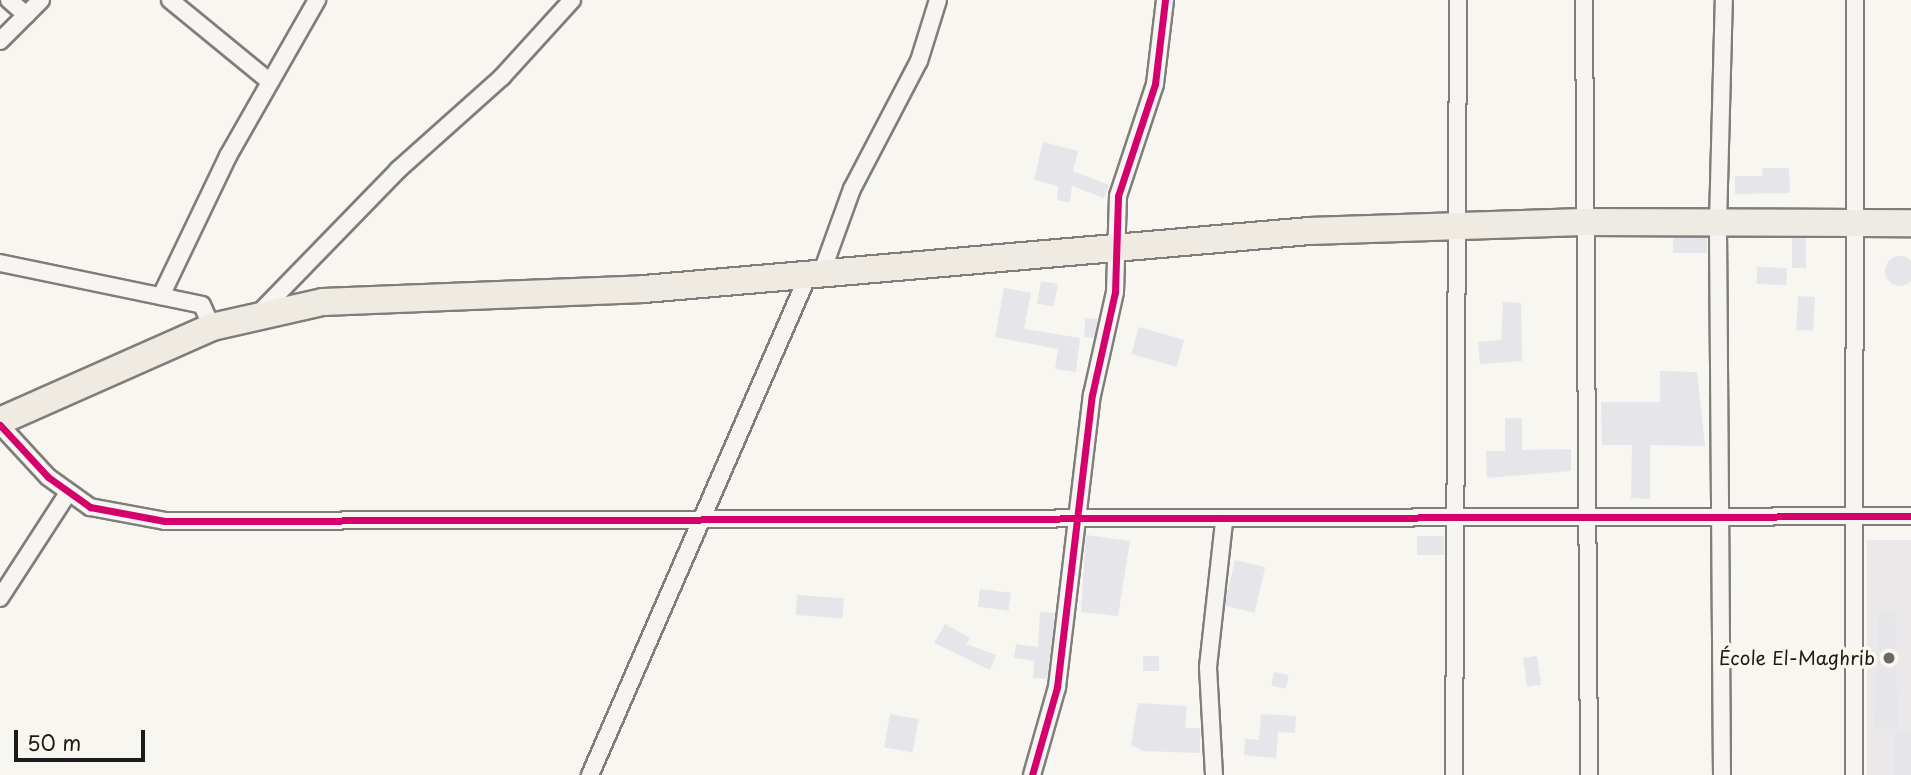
<!DOCTYPE html>
<html>
<head>
<meta charset="utf-8">
<style>
	body { margin:0 }
	#map { position:relative; width:1911px; height:775px; overflow:hidden; background:#f8f6f0; font-family:"Playpen Sans",sans-serif }
	div>[style] { position:absolute }
	.built>* { inset:0; background:#eae8e8; transform-origin:0 0 }
	.building>* { inset:0; background:#e6e5ea; transform-origin:0 0 }
	.round { border-radius:50% }
	.roads { filter:drop-shadow(2px 0 #7f7e7b) drop-shadow(-2px 0 #7f7e7b) drop-shadow(0 2px #7f7e7b) drop-shadow(0 -2px #7f7e7b) }
	.minor>* { height:16px; margin:-8px; padding:0 8px; transform-origin:8px; border-radius:8px; background:#f6f5f1 }
	.primary>* { height:26px; margin:-13px; padding:0 13px; transform-origin:13px; border-radius:13px; background:#f0ebe2 }
	.cycleway>* { height:7px; margin:-3.5px; padding:0 3.5px; transform-origin:3.5px; border-radius:3.5px; background:#d6006c }
	.dots>* { width:19px; height:19px; translate:-50% -50%; box-sizing:border-box; border:4px solid #fbf7ec; border-radius:50% }
	span { translate:-50% -50%; white-space:nowrap; text-align:center; line-height:1.15; -webkit-text-stroke:7px #fbf7ec; paint-order:stroke }
	.poi-label { font-size:19px; color:#1c1c1c }
	.right { translate:-100% -50%; text-align:right }
	.scale { position:absolute; left:14px; top:730px; width:131px; height:32px; box-sizing:border-box; border:4px solid #1c1c1c; border-top:0; padding-left:9px; font-size:21px; line-height:24px; white-space:nowrap; color:#1c1c1c; -webkit-text-stroke:5px #fbf7ec; paint-order:stroke }
</style>
</head>
<body>
<div id="map">
	<div class="built">
		<div style="left:1867px;top:540px;width:44px;height:235px"></div>
	</div>
	<div class="building">
		<div style="clip-path:polygon(1043px 142px,1078px 151px,1073px 171px,1109px 185px,1104px 198px,1072px 186px,1070px 202px,1057px 200px,1058px 186px,1034px 180px)"></div>
		<div style="clip-path:polygon(1762px 168px,1789px 168px,1790px 193px,1735px 194px,1735px 176px,1763px 176px)"></div>
		<div style="left:1673px;top:238px;width:34px;height:15px"></div>
		<div style="left:1792px;top:238px;width:14px;height:30px"></div>
		<div class="round" style="left:1885px;top:256px;width:30px;height:30px"></div>
		<div style="left:1757px;top:267px;width:30px;height:17px;rotate:2deg"></div>
		<div style="left:1041px;top:281px;width:17px;height:23px;rotate:10deg"></div>
		<div style="clip-path:polygon(1004px 288px,1031px 293px,1024px 329px,1080px 338px,1076px 372px,1055px 369px,1058px 349px,995px 337px)"></div>
		<div style="left:1798px;top:296px;width:17px;height:34px;rotate:3deg"></div>
		<div style="clip-path:polygon(1503px 302px,1521px 303px,1522px 361px,1480px 364px,1478px 342px,1501px 340px)"></div>
		<div style="clip-path:polygon(1085px 318px,1098px 319px,1094px 338px,1084px 337px)"></div>
		<div style="left:1139px;top:327px;width:47px;height:28px;rotate:16deg"></div>
		<div style="clip-path:polygon(1660px 371px,1697px 372px,1705px 446px,1650px 445px,1650px 499px,1631px 498px,1632px 445px,1602px 445px,1601px 402px,1660px 402px)"></div>
		<div style="clip-path:polygon(1505px 418px,1522px 418px,1522px 450px,1571px 449px,1571px 471px,1487px 478px,1486px 451px,1505px 451px)"></div>
		<div style="clip-path:polygon(1086px 535px,1130px 541px,1118px 616px,1081px 612px)"></div>
		<div style="left:1417px;top:536px;width:27px;height:19px"></div>
		<div style="left:1235px;top:560px;width:31px;height:47px;rotate:13deg"></div>
		<div style="left:980px;top:589px;width:31px;height:18px;rotate:7deg"></div>
		<div style="left:797px;top:595px;width:47px;height:20px;rotate:4deg"></div>
		<div style="clip-path:polygon(1879px 610px,1895px 610px,1898px 727px,1874px 727px)"></div>
		<div style="clip-path:polygon(1040px 612px,1055px 613px,1047px 679px,1033px 678px,1034px 661px,1014px 658px,1016px 644px,1038px 647px)"></div>
		<div style="clip-path:polygon(945px 624px,970px 638px,966px 644px,996px 655px,990px 670px,934px 643px)"></div>
		<div style="left:1143px;top:656px;width:16px;height:15px"></div>
		<div style="left:1537px;top:656px;width:29px;height:14px;rotate:82deg"></div>
		<div style="left:1274px;top:672px;width:15px;height:14px;rotate:11deg"></div>
		<div style="clip-path:polygon(1138px 703px,1187px 706px,1185px 728px,1200px 728px,1200px 753px,1143px 751px,1131px 745px)"></div>
		<div style="left:890px;top:714px;width:29px;height:34px;rotate:10deg"></div>
		<div style="clip-path:polygon(1261px 714px,1296px 716px,1295px 733px,1278px 732px,1276px 758px,1244px 755px,1245px 739px,1259px 740px)"></div>
		<div style="left:1894px;top:732px;width:17px;height:43px"></div>
	</div>
	<div class="roads">
		<div class="minor">
			<div style="left:9px;top:0;width:23px;rotate:41deg"></div>
			<div style="left:170px;top:0;width:128px;rotate:39.3deg"></div>
			<div style="left:1584px;top:0;width:775px;rotate:89.63deg"></div>
			<div style="left:0;top:41px;width:58px;rotate:-45deg"></div>
			<div style="left:0;top:263px;width:206px;rotate:11.7deg"></div>
			<div style="left:202px;top:305px;width:24px;rotate:66deg"></div>
			<div style="left:823px;top:269px;width:85px;rotate:-70.1deg"></div>
			<div style="left:852px;top:189px;width:144px;rotate:-62.4deg"></div>
			<div style="left:919px;top:61px;width:64px;rotate:-72.7deg"></div>
			<div style="left:161px;top:296px;width:155px;rotate:-64.4deg"></div>
			<div style="left:228px;top:156px;width:180px;rotate:-60.3deg"></div>
			<div style="left:261px;top:311px;width:197px;rotate:-45.8deg"></div>
			<div style="left:398px;top:170px;width:140px;rotate:-41.8deg"></div>
			<div style="left:502px;top:77px;width:104px;rotate:-47.7deg"></div>
			<div style="left:0;top:425px;width:71px;rotate:47.3deg"></div>
			<div style="left:48px;top:477px;width:52px;rotate:35.5deg"></div>
			<div style="left:90px;top:507px;width:76px;rotate:10.6deg"></div>
			<div style="left:165px;top:521px;width:1746px;rotate:-0.16deg"></div>
			<div style="left:0;top:598px;width:125px;rotate:-57.1deg"></div>
			<div style="left:590px;top:775px;width:550px;rotate:-66.42deg"></div>
			<div style="left:1032px;top:775px;width:91px;rotate:-74.1deg"></div>
			<div style="left:1057px;top:687px;width:294px;rotate:-83.2deg"></div>
			<div style="left:1092px;top:395px;width:106px;rotate:-77.4deg"></div>
			<div style="left:1115px;top:292px;width:96px;rotate:-88.2deg"></div>
			<div style="left:1118px;top:196px;width:118px;rotate:-71.7deg"></div>
			<div style="left:1155px;top:84px;width:85px;rotate:-83.2deg"></div>
			<div style="left:1214px;top:775px;width:108px;rotate:-93.2deg"></div>
			<div style="left:1208px;top:667px;width:146px;rotate:-83.7deg"></div>
			<div style="left:1454px;top:775px;width:775px;rotate:-89.7deg"></div>
			<div style="left:1722px;top:775px;width:552px;rotate:-90.42deg"></div>
			<div style="left:1718px;top:223px;width:223px;rotate:-88.5deg"></div>
			<div style="left:1854px;top:775px;width:775px;rotate:-89.93deg"></div>
		</div>
		<div class="primary">
			<div style="left:0;top:421px;width:232px;rotate:-23.9deg"></div>
			<div style="left:212px;top:327px;width:114px;rotate:-12.7deg"></div>
			<div style="left:323px;top:302px;width:321px;rotate:-2.3deg"></div>
			<div style="left:644px;top:289px;width:668px;rotate:-4.98deg"></div>
			<div style="left:1309px;top:231px;width:274px;rotate:-1.9deg"></div>
			<div style="left:1583px;top:222px;width:328px;rotate:0.2deg"></div>
		</div>
	</div>
	<div class="cycleway">
		<div style="left:0;top:425px;width:71px;rotate:47.3deg"></div>
		<div style="left:48px;top:477px;width:52px;rotate:35.5deg"></div>
		<div style="left:90px;top:507px;width:76px;rotate:10.6deg"></div>
		<div style="left:165px;top:521px;width:1746px;rotate:-0.16deg"></div>
		<div style="left:1032px;top:775px;width:91px;rotate:-74.1deg"></div>
		<div style="left:1057px;top:687px;width:294px;rotate:-83.2deg"></div>
		<div style="left:1092px;top:395px;width:106px;rotate:-77.4deg"></div>
		<div style="left:1115px;top:292px;width:96px;rotate:-88.2deg"></div>
		<div style="left:1118px;top:196px;width:118px;rotate:-71.7deg"></div>
		<div style="left:1155px;top:84px;width:85px;rotate:-83.2deg"></div>
	</div>
	<div class="dots">
		<div style="left:1889px;top:658px;background:#696866"></div>
	</div>
	<div class="poi-label">
		<span class="right" style="left:1875px;top:658px">École El-Maghrib</span>
	</div>
	<div class="scale">50 m</div>
</div>
</body>
</html>
